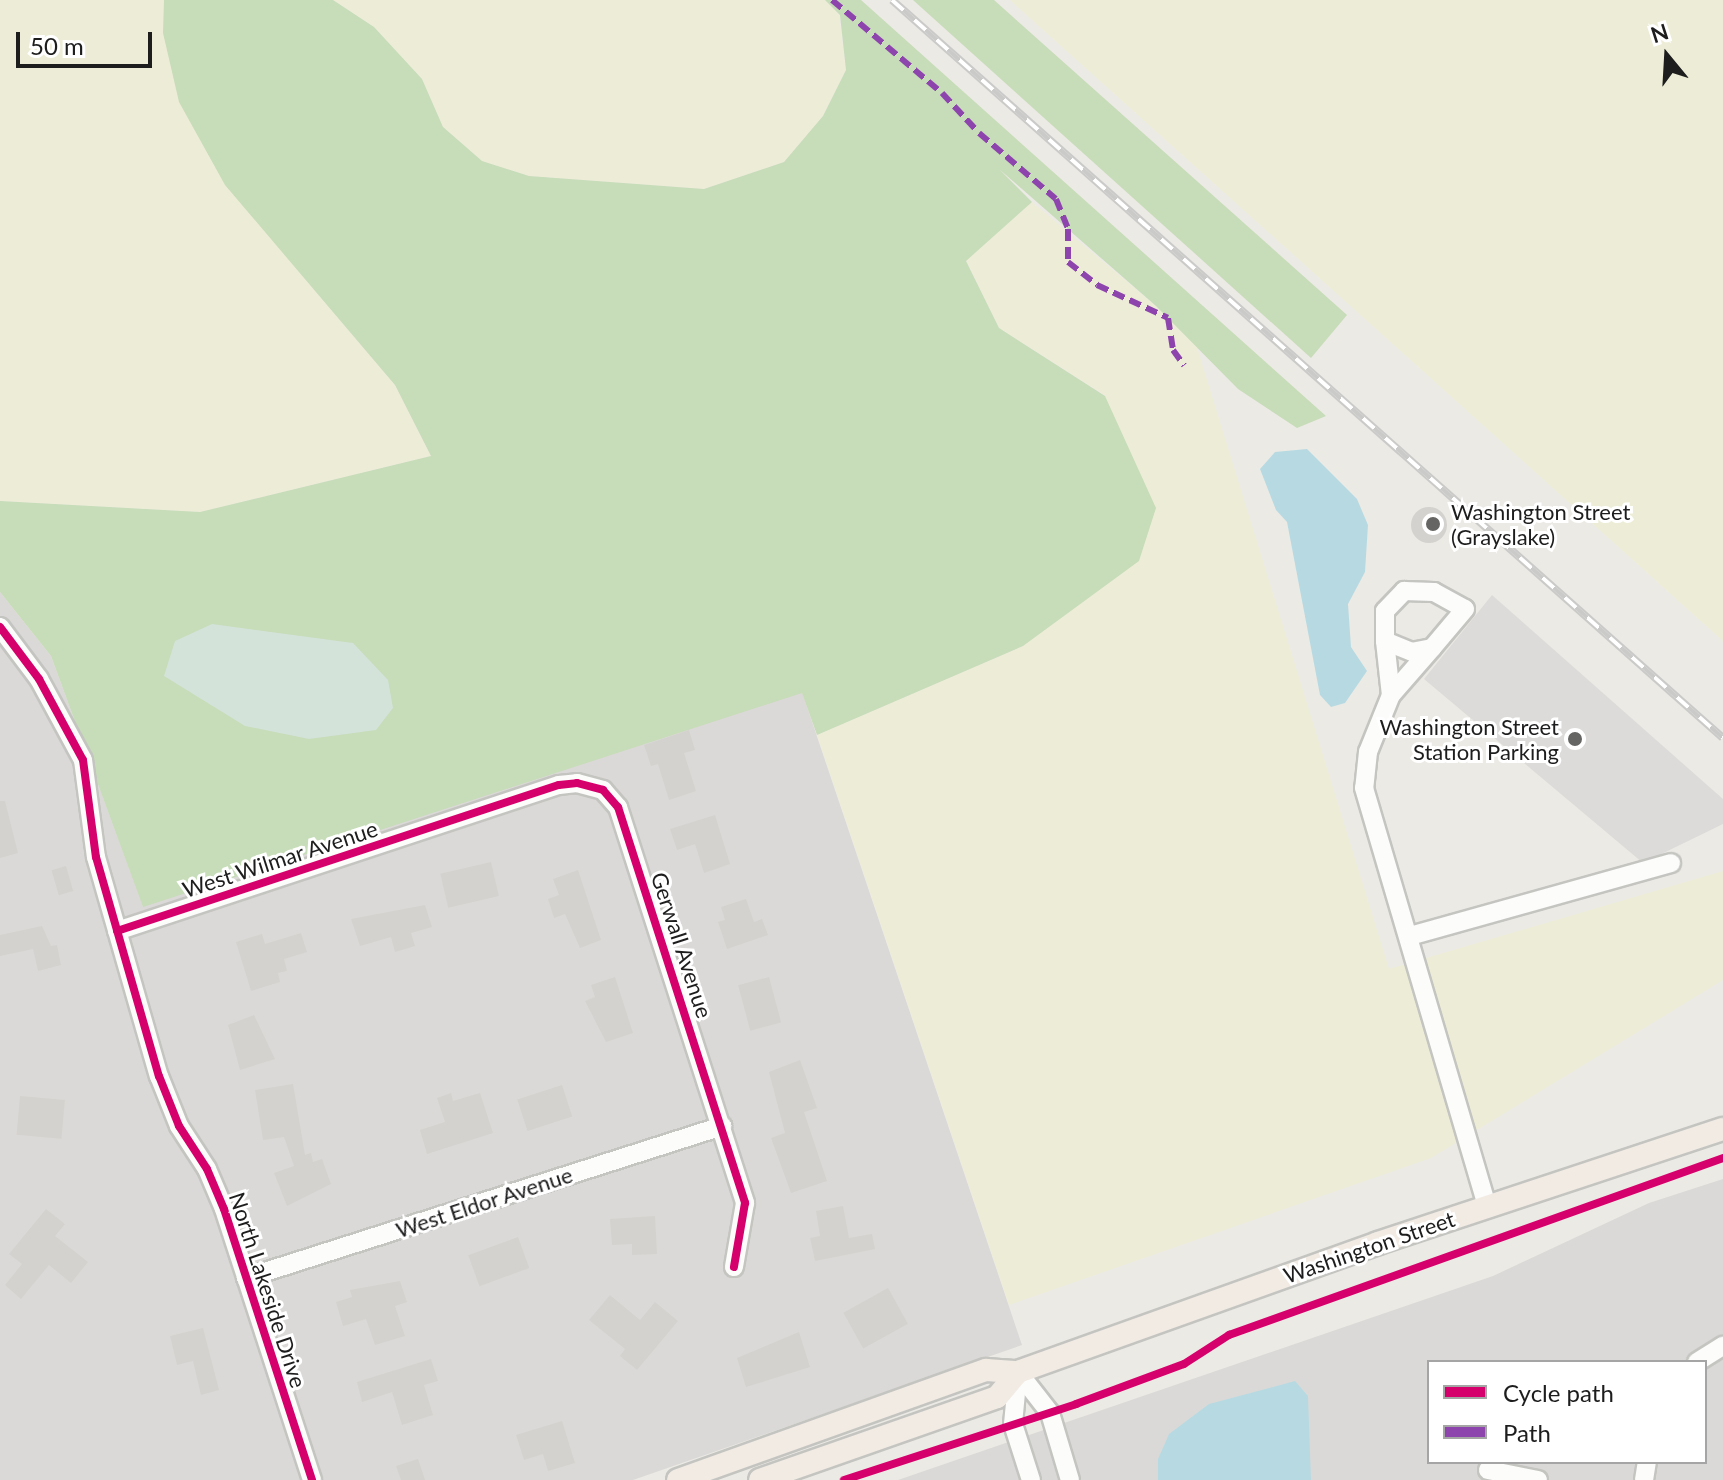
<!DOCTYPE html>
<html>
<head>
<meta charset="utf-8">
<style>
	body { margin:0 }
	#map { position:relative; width:1723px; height:1480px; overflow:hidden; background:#eceae5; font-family:Lato,sans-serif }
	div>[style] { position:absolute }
	.residential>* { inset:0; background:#dbd9d7 }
	.farmland>* { inset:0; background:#ededd7 }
	.forest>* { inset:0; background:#c7dcb8 }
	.wetland>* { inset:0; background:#d3e3d9 }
	.parking>* { inset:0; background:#dcdbd9 }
	.water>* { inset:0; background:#b7dae2 }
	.building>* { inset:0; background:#d4d2ce; transform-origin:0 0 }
	.round { border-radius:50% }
	.roads { filter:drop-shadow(2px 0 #c4c4c1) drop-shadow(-2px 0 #c4c4c1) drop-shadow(0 2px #c4c4c1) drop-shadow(0 -2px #c4c4c1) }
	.minor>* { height:18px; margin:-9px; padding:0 9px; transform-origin:9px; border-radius:9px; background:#fcfcfb }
	.major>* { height:22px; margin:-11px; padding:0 11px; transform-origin:11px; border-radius:11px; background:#f1ebe3 }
	.rail>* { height:8px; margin-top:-4px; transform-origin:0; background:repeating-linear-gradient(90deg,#fff 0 15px,#cacac9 0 30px); box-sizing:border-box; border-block:2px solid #cacac9 }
	.quiet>* { height:6px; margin-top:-3px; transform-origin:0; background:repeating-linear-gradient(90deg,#8e44ad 0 12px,transparent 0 18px) }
	.cycleway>* { height:8px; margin:-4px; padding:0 4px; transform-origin:4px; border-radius:4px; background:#d6006c }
	.dots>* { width:22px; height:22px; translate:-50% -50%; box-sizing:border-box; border:4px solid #fff; border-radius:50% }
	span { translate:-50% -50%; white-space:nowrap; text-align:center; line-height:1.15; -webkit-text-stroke:6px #fff; paint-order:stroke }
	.poi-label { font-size:22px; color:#1d1d1d }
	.left { translate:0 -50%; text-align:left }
	.right { translate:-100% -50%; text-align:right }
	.street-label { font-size:22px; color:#1d1d1d }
	.legend { position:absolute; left:1427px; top:1360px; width:280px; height:104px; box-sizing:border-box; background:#fff; border:2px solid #a5a5a5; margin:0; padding:10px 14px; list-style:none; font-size:24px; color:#1d1d1d }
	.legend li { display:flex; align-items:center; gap:16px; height:40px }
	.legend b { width:40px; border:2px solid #a5a5a5 }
	.north { position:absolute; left:1627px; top:16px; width:80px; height:80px; -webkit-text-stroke:6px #fff; paint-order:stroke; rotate:342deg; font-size:22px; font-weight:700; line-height:32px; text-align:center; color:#1d1d1d }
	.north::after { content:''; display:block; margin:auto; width:28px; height:36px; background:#1d1d1d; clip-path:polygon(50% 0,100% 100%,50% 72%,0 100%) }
	.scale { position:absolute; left:16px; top:32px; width:136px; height:36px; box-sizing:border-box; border:4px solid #1d1d1d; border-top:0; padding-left:10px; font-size:24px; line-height:28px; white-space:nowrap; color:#1d1d1d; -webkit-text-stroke:6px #fff; paint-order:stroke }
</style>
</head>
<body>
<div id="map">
	<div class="residential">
		<div style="clip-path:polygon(0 592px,51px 656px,143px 906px,802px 692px,1022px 1345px,633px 1480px,0 1480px)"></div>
		<div style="clip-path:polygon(evenodd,1723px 1179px,1723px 1480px,898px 1480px,1493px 1276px,1649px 1203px,1723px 1179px,1429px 1362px,1705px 1362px,1705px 1462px,1429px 1462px,1429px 1362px)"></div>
	</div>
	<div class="farmland">
		<div style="clip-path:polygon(0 0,164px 0,163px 33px,295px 267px,395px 385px,431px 456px,200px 512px,0 501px)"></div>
		<div style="clip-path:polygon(333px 0,826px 0,839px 15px,846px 70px,823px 116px,784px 162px,704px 189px,529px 176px,482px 161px,443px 127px,422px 79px,374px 27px)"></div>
		<div style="clip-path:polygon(1010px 0,1723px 0,1723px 641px,1345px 301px)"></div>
		<div style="clip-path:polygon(1032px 202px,1194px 338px,1389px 969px,1723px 871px,1723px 980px,1431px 1158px,1009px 1305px,817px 735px,1023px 646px,1106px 396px,999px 328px,966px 260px)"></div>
	</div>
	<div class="forest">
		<div style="clip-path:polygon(164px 0,333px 0,374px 27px,422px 79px,443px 127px,482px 161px,529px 176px,704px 189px,784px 162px,823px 116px,846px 70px,840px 15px,825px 0,861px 0,1326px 416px,1297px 428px,1238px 389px,1156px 306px,999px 169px,1032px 202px,966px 261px,999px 328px,1105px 396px,1156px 508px,1139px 561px,1023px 646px,817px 735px,802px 693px,143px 907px,51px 656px,0 592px,0 501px,200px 512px,431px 456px,395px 385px,225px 185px,179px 102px,163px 33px)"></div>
		<div style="clip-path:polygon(913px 0,994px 0,1347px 315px,1311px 358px)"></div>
	</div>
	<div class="wetland">
		<div style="clip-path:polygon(212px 624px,353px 643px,388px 680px,393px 708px,376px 730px,309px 739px,245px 726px,164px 676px,175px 641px)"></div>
	</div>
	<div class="parking">
		<div style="clip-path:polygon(1492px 595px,1723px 799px,1723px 824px,1643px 863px,1424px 679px)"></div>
	</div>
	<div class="water">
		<div style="clip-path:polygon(1307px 449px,1357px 499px,1368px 525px,1365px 572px,1348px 604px,1351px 647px,1367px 671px,1345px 703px,1331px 707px,1320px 695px,1287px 522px,1276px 510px,1260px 469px,1275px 452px)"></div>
		<div style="clip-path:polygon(1295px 1381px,1308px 1396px,1311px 1480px,1158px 1480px,1158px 1459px,1169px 1434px,1209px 1404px)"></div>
	</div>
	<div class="building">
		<div class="round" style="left:1411px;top:507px;width:36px;height:36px"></div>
		<div style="clip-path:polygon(689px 730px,695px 750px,684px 753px,696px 791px,669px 800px,658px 764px,651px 766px,644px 745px)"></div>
		<div style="clip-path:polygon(0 801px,5px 801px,18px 853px,0 858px)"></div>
		<div style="clip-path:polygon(715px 815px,730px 864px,704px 873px,695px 844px,677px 850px,670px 829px)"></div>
		<div style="left:491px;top:862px;width:35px;height:52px;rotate:77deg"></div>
		<div style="left:66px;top:866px;width:26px;height:15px;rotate:74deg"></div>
		<div style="clip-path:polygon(578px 870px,601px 940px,580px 948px,565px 914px,554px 918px,548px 899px,559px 895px,553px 879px)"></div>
		<div style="clip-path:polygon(746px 899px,754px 922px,762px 919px,768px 935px,727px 949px,718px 922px,725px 920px,721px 907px)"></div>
		<div style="clip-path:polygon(425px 905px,432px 927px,411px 933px,415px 946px,395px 952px,391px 937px,360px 946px,351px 919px)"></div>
		<div style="clip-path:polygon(42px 926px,51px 946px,57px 945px,61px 965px,38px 971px,33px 949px,0 956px,0 935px)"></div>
		<div style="clip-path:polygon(301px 933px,307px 952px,284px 959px,287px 971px,278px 973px,280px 982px,251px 991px,236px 942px,262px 934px,265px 944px)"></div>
		<div style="clip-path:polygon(615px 977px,633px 1033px,606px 1042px,585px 1001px,595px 997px,591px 985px)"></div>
		<div style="left:769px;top:977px;width:47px;height:32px;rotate:75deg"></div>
		<div style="clip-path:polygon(254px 1015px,275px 1059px,240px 1070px,228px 1025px)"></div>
		<div style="clip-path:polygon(800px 1060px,817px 1108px,804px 1112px,827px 1181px,791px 1193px,771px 1138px,785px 1133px,769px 1072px)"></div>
		<div style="clip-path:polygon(293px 1084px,305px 1155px,311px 1153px,313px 1162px,322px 1159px,331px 1184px,287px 1206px,274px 1173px,294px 1166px,284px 1137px,263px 1140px,255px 1090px)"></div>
		<div style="left:562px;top:1085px;width:33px;height:47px;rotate:72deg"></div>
		<div style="clip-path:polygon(451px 1093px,453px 1101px,480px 1093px,493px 1133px,427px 1154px,420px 1130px,445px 1122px,437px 1098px)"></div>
		<div style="left:20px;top:1096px;width:45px;height:39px;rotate:5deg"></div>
		<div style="clip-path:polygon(843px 1206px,849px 1238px,872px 1234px,875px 1249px,815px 1261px,810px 1238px,820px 1236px,816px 1211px)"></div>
		<div style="clip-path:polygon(46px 1209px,65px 1224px,55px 1236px,88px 1262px,71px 1283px,49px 1265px,21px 1299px,5px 1285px,22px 1264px,9px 1254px)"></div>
		<div style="clip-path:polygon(655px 1216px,657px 1254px,632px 1255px,632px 1244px,612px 1245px,610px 1219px)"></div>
		<div style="left:518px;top:1237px;width:33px;height:53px;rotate:70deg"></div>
		<div style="clip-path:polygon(400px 1281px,407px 1302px,395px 1306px,405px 1336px,375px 1345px,366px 1319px,343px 1326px,336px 1302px,352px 1297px,350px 1290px)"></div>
		<div style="left:888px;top:1288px;width:41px;height:51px;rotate:61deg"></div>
		<div style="clip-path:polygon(610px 1295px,640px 1320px,655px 1302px,678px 1321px,637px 1370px,620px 1356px,625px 1349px,589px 1320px)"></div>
		<div style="clip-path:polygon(203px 1328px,219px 1390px,201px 1395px,193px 1361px,177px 1365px,170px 1336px)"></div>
		<div style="clip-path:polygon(799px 1332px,810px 1367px,746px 1387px,737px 1358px)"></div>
		<div style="clip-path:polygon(431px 1359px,438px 1381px,424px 1385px,433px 1415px,402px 1425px,392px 1392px,362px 1402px,357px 1382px)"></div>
		<div style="clip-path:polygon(562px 1421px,575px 1463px,548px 1471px,543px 1454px,524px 1460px,516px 1435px)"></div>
		<div style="clip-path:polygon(418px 1459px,425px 1480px,401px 1480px,396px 1466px)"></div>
	</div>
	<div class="roads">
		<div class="minor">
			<div style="left:0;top:627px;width:65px;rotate:53.1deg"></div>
			<div style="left:39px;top:679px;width:92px;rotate:61.5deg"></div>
			<div style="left:83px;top:760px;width:98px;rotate:82.4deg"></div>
			<div style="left:96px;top:857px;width:228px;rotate:74deg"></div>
			<div style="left:159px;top:1076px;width:54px;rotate:68.2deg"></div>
			<div style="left:179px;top:1126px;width:51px;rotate:56.9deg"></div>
			<div style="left:207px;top:1169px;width:43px;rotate:67deg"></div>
			<div style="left:224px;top:1209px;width:285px;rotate:72deg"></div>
			<div style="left:1385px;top:641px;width:54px;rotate:83.7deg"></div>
			<div style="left:1432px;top:648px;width:20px;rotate:169deg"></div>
			<div style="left:1412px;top:652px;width:29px;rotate:-158deg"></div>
			<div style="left:1385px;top:641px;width:30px;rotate:-90deg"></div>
			<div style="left:1385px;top:611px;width:28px;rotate:-46deg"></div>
			<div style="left:1404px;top:591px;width:30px;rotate:2deg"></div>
			<div style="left:1434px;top:592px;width:35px;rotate:29deg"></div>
			<div style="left:1465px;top:609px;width:51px;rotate:130.2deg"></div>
			<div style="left:1432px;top:648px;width:62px;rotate:131.1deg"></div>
			<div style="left:1391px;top:695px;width:61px;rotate:112deg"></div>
			<div style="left:1368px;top:752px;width:36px;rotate:96deg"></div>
			<div style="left:1364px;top:788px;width:437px;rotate:73.6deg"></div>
			<div style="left:117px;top:931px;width:465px;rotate:-18.3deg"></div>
			<div style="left:559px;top:785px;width:18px;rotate:-6deg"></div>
			<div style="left:577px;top:783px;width:27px;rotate:15deg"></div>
			<div style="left:603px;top:790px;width:23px;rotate:49deg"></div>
			<div style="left:618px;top:807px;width:416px;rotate:72.2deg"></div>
			<div style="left:745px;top:1203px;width:65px;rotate:99.8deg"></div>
			<div style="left:1410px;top:936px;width:271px;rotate:-15.6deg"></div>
			<div style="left:246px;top:1278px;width:500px;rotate:-17.7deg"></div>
			<div style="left:1697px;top:1362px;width:31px;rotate:-32deg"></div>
			<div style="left:1018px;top:1372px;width:52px;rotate:52deg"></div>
			<div style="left:1050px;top:1413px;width:70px;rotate:73.4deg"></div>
			<div style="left:1018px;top:1372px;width:52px;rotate:95.5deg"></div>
			<div style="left:1013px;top:1424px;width:59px;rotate:72.2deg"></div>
			<div style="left:1488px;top:1470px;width:51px;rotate:11.3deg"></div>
			<div style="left:1644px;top:1480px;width:18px;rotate:-81deg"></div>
		</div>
		<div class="major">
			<div style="left:678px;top:1480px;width:327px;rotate:-19.7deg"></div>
			<div style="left:986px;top:1370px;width:32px;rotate:4deg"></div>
			<div style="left:1018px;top:1372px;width:382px;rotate:-19.7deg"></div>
			<div style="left:1378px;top:1243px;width:363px;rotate:-18.3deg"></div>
			<div style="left:760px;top:1480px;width:251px;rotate:-19.3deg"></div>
			<div style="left:997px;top:1397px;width:33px;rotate:-50deg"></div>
		</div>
	</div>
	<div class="rail">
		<div style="left:892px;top:0;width:1111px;rotate:41.61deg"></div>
	</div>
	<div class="quiet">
		<div style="left:832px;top:0;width:144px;rotate:40.2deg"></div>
		<div style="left:942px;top:93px;width:54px;rotate:47.2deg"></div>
		<div style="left:979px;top:133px;width:101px;rotate:40.6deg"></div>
		<div style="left:1056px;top:199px;width:32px;rotate:68deg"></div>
		<div style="left:1068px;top:229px;width:33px;rotate:90deg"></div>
		<div style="left:1068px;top:262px;width:37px;rotate:38deg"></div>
		<div style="left:1097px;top:285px;width:78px;rotate:24.9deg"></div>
		<div style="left:1168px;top:318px;width:32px;rotate:81deg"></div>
		<div style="left:1173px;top:350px;width:19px;rotate:54deg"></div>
	</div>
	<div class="cycleway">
		<div style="left:0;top:627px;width:65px;rotate:53.1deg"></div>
		<div style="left:39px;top:679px;width:92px;rotate:61.5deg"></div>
		<div style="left:83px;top:760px;width:98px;rotate:82.4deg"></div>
		<div style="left:96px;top:857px;width:228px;rotate:74deg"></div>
		<div style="left:159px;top:1076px;width:54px;rotate:68.2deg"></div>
		<div style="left:179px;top:1126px;width:51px;rotate:56.9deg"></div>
		<div style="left:207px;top:1169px;width:43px;rotate:67deg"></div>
		<div style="left:224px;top:1209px;width:285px;rotate:72deg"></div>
		<div style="left:117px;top:931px;width:465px;rotate:-18.3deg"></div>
		<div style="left:559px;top:785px;width:18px;rotate:-6deg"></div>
		<div style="left:577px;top:783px;width:27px;rotate:15deg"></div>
		<div style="left:603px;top:790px;width:23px;rotate:49deg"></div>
		<div style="left:618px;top:807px;width:416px;rotate:72.2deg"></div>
		<div style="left:745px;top:1203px;width:65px;rotate:99.8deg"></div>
		<div style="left:844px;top:1480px;width:244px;rotate:-18.1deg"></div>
		<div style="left:1076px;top:1404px;width:115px;rotate:-20.3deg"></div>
		<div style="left:1184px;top:1364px;width:54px;rotate:-32.8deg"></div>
		<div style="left:1229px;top:1335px;width:525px;rotate:-19.71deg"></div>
	</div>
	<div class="dots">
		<div style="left:1433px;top:524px;background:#656563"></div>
		<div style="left:1575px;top:739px;background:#656563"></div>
	</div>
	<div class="poi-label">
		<span class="left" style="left:1451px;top:524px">Washington Street<br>(Grayslake)</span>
		<span class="right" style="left:1559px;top:739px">Washington Street<br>Station Parking</span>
	</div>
	<div class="street-label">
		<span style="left:280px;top:859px;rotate:-18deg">West Wilmar Avenue</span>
		<span style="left:682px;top:945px;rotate:72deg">Gerwall Avenue</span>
		<span style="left:484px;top:1202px;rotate:-18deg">West Eldor Avenue</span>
		<span style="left:1369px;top:1247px;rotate:-19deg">Washington Street</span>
		<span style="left:268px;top:1290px;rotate:72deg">North Lakeside Drive</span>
	</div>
	<ul class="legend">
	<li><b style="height:10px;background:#d6006c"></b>Cycle path</li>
	<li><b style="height:10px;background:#8e44ad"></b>Path</li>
	</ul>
	<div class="north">N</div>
	<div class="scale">50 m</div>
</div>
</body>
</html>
